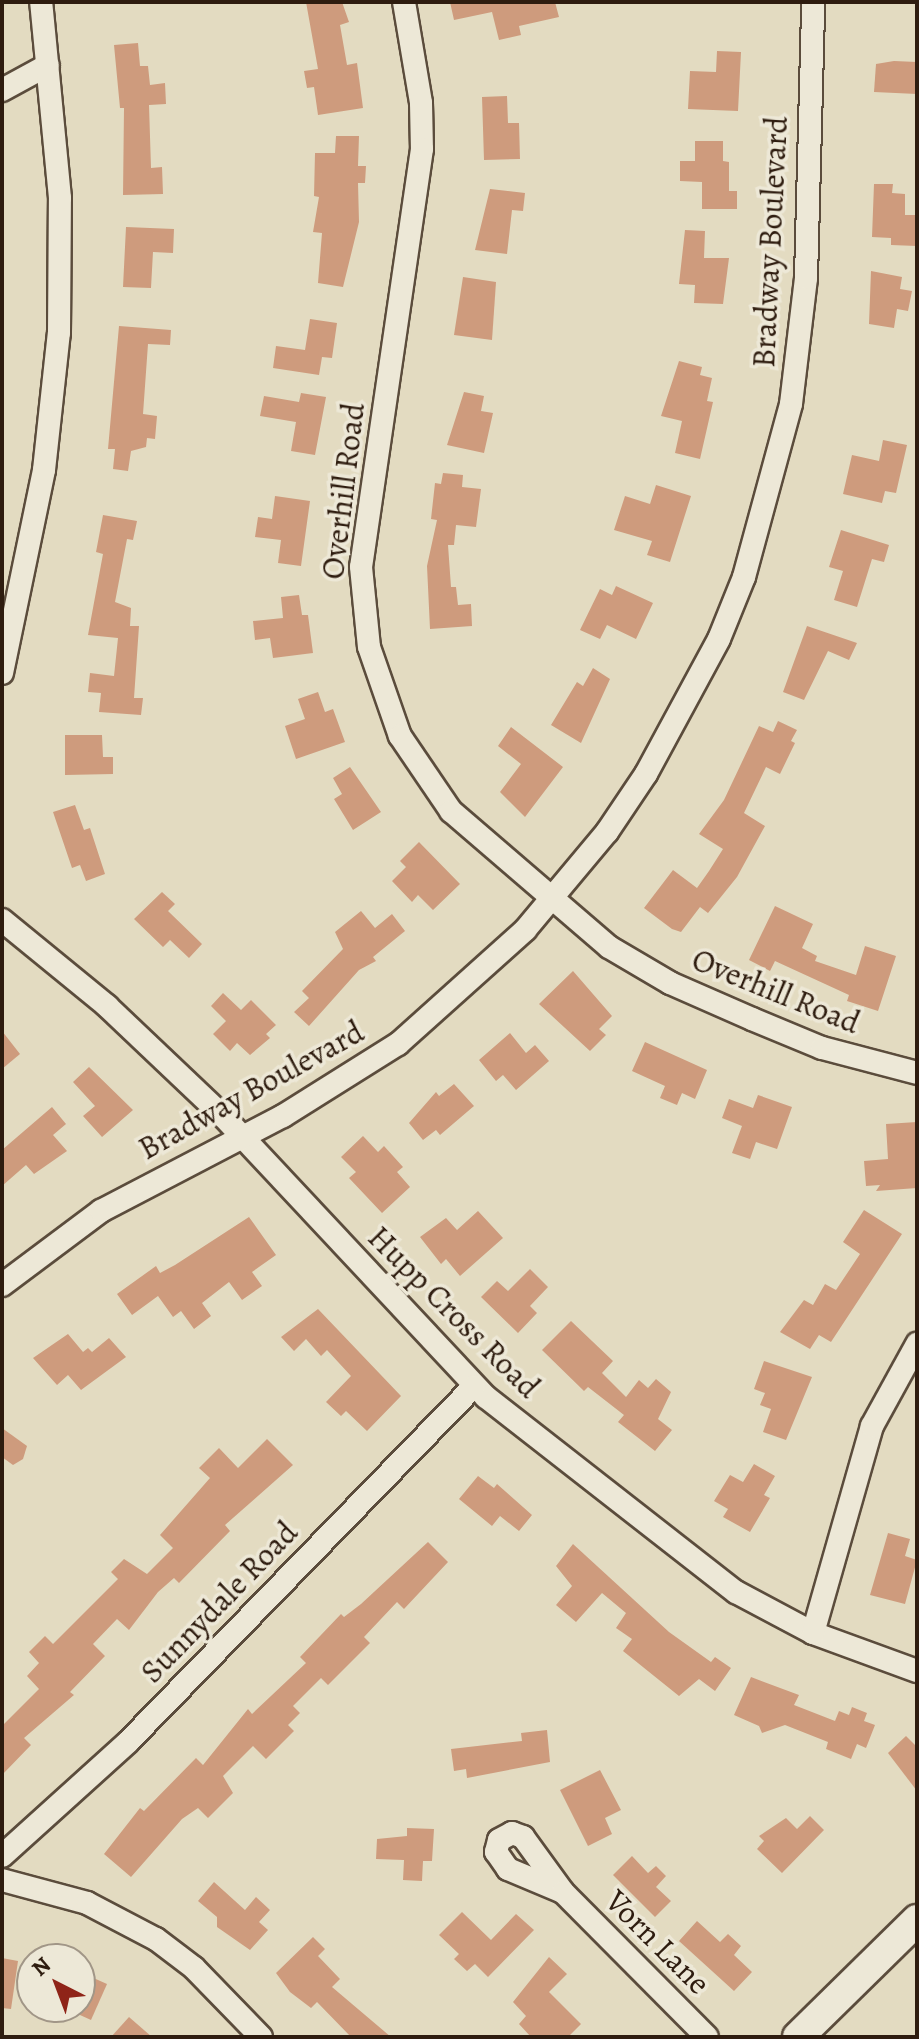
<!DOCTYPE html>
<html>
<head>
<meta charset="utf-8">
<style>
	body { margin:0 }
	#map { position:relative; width:919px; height:2039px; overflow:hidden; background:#e3dbc1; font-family:Alegreya,serif }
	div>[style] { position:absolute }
	.building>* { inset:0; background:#ce9b7d }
	.roads { filter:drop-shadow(2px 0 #5b4c3c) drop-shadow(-2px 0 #5b4c3c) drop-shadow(0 2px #5b4c3c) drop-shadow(0 -2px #5b4c3c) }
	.street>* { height:22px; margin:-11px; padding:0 11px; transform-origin:11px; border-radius:11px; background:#ede8d7 }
	.secondary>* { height:30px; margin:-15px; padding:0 15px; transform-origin:15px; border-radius:15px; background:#ede8d7 }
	span { translate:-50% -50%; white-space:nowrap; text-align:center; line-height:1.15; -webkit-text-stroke:7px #ede8d7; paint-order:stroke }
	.street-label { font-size:32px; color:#2e1c0f }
	.frame { position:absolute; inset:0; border:4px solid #2e1c0f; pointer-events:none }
	.north { position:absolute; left:16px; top:1943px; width:80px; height:80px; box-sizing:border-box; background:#ede8d7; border:2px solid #a19687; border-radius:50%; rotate:318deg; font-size:22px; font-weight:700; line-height:32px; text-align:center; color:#2e1c0f }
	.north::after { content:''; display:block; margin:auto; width:28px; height:36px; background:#8f2418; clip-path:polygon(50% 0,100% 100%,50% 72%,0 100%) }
</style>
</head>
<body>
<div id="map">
	<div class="building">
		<div style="clip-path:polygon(306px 2px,342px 2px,349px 22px,340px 25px,347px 65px,357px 63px,363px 108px,318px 115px,314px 87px,307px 88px,304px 71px,318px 69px)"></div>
		<div style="clip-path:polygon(450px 2px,555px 2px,559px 17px,519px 26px,521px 35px,499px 40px,492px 12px,454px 20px)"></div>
		<div style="clip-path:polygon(138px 43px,140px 66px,148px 66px,150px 85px,165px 83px,166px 104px,149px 105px,151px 168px,162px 167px,163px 194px,123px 195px,124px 108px,120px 108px,114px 45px)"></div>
		<div style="clip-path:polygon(717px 51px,741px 52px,738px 111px,688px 109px,690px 71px,716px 72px)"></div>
		<div style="clip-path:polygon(894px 61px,917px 62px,917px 94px,874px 92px,876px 64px)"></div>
		<div style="clip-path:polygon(507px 96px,508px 123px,519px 123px,520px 159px,484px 160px,482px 97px)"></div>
		<div style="clip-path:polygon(336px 136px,359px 136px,358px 166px,366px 166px,365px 183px,358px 183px,359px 222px,343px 287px,318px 283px,322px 233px,313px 232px,319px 197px,314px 196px,315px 153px,335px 153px)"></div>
		<div style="clip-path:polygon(695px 141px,723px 141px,723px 161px,729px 162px,729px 191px,737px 191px,737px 209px,702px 209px,702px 182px,680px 181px,680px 161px,695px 161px)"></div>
		<div style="clip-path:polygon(874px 184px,893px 184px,892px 193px,905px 194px,905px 215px,917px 215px,917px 246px,891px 245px,891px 238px,872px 237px)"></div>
		<div style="clip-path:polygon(490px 189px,525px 193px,523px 211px,512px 210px,507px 254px,475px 250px)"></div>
		<div style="clip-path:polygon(126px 227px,174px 229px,173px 253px,153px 252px,151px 288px,123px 287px)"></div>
		<div style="clip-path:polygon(685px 230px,705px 231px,704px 258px,729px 258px,723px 304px,694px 303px,695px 285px,679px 284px)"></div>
		<div style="clip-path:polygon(871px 271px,902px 277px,900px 289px,912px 291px,908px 311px,897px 309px,894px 328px,869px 324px)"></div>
		<div style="clip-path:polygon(463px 277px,496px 282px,492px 340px,454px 335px)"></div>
		<div style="clip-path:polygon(310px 319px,337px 323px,332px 358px,322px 357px,319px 375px,273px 368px,276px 346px,305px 350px)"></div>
		<div style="clip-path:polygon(119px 326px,171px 330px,170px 345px,148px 344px,143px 414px,157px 416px,155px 439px,147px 438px,146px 447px,131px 451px,128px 471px,113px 469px,115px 449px,108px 449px)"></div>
		<div style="clip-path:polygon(679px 361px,702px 367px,700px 375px,712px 378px,707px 401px,713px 402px,700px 459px,675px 453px,682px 421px,661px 416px)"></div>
		<div style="clip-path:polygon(464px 392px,484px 396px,481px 411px,493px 413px,484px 453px,447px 445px)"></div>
		<div style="clip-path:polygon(301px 393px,326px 397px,315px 455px,291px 451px,296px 422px,260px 416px,264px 396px,299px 402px)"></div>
		<div style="clip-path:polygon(883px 440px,907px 445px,896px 493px,885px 491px,882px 503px,843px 494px,852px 455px,879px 461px)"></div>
		<div style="clip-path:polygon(443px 473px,463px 475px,462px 487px,481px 489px,476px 527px,456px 525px,454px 545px,448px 545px,451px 587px,456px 587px,458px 605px,471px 604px,472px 626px,430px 629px,427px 566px,437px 520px,431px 519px,435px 483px,441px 484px)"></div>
		<div style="clip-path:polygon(656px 485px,691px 496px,670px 562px,647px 555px,652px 541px,614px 530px,625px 496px,650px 504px)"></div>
		<div style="clip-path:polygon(275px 496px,310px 501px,301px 566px,278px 563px,281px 540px,255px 537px,258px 517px,272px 519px)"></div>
		<div style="clip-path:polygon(103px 515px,137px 521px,133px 540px,127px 539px,115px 602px,131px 608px,130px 626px,139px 626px,134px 698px,143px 698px,141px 715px,99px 712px,101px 693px,88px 692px,90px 673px,114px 676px,118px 638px,88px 635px,103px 554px,96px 552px)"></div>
		<div style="clip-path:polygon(841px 530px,889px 545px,884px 562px,872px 559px,857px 607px,834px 600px,843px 571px,829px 567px)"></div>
		<div style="clip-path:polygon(616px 586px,653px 603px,636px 639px,607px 625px,600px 639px,580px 630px,600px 589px,612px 595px)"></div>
		<div style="clip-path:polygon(299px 595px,302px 615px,308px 615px,313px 653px,273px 658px,270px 638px,255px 640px,253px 621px,283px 618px,281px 597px)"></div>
		<div style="clip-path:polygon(807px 626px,857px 643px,849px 660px,828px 651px,804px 700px,783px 692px)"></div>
		<div style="clip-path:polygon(593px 668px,610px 679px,581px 743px,551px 725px,577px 682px,583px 686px)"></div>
		<div style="clip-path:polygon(318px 692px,325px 712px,333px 709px,345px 742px,296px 759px,285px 726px,305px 719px,298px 699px)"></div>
		<div style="clip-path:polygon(778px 721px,797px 730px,791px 741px,795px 743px,780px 774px,766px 767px,744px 813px,765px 826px,737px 877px,708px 913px,700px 907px,681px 932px,672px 929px,644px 908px,673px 870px,697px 888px,709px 871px,723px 849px,699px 834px,724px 800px,759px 726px,773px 732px)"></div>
		<div style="clip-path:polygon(511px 727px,563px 767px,525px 817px,500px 792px,521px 764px,498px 746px)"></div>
		<div style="clip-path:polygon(65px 735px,102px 735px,103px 757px,113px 757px,113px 774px,65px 775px)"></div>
		<div style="clip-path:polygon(350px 767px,381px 812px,353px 830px,334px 799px,342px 794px,333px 778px)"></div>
		<div style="clip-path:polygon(75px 805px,84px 830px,90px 828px,105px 874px,86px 881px,80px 865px,72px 868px,53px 812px)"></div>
		<div style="clip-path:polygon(419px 842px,460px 884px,433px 910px,418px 895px,412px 902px,392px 881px,406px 867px,400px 861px)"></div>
		<div style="clip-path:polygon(162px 892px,175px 904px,168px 911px,202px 944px,189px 958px,170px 940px,163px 947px,134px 919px)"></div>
		<div style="clip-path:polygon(775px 906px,813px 924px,802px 948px,817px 956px,815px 961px,856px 975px,865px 946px,896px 956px,878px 1011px,847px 1001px,849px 995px,775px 961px,770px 971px,749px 960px)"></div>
		<div style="clip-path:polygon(361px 911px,375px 928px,392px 914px,405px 931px,373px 957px,376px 961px,359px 970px,309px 1026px,294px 1012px,309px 998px,302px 991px,343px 949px,335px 932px)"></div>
		<div style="clip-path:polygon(573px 971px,612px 1016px,599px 1029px,606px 1035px,590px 1051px,539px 1004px)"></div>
		<div style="clip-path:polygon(223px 993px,241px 1010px,251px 1000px,276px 1025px,266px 1034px,270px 1038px,250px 1055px,237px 1043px,230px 1051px,213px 1034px,226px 1021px,211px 1006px)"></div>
		<div style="clip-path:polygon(2px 1031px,20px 1054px,2px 1069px)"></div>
		<div style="clip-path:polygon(510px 1033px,526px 1053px,535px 1045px,549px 1061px,516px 1090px,503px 1075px,496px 1081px,479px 1060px)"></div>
		<div style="clip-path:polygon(645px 1042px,707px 1070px,695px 1099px,682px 1093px,677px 1105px,660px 1098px,665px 1086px,632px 1071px)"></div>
		<div style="clip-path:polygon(89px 1067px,133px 1110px,102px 1137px,83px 1116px,95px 1106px,73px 1082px)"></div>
		<div style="clip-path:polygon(454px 1084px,474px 1106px,440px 1135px,436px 1130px,423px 1140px,409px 1123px,436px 1092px,439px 1096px)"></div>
		<div style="clip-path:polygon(758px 1095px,792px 1107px,777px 1149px,756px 1142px,750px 1159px,732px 1153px,742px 1126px,722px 1118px,729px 1099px,753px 1108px)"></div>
		<div style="clip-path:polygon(52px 1107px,66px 1124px,53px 1135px,67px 1151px,34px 1174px,26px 1165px,2px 1186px,2px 1150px)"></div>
		<div style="clip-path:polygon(917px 1122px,917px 1188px,876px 1191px,880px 1185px,866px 1186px,864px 1161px,888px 1159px,886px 1124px)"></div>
		<div style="clip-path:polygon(363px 1136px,378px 1152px,384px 1146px,403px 1167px,397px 1172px,410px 1187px,382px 1213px,349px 1178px,356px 1172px,341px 1157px)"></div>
		<div style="clip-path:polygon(864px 1210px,902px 1234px,831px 1342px,819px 1335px,810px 1349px,780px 1332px,804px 1300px,813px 1305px,825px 1284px,836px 1290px,860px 1254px,843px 1242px)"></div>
		<div style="clip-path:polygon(478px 1211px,503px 1238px,460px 1276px,446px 1259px,441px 1264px,420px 1237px,446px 1218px,457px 1230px)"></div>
		<div style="clip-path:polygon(249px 1217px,276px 1255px,252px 1272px,262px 1286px,242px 1300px,229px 1282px,202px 1303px,211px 1316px,194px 1329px,181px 1311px,173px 1317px,158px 1296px,132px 1315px,117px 1294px,156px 1266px,160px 1273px,175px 1265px)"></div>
		<div style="clip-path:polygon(530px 1269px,548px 1287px,530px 1306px,537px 1313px,518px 1333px,481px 1297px,497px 1281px,508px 1291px)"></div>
		<div style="clip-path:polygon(318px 1309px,401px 1396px,367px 1431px,346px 1411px,341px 1416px,326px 1402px,351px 1376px,327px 1350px,321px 1356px,306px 1339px,294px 1351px,281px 1337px)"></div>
		<div style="clip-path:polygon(571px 1321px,613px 1361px,602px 1373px,626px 1397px,639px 1380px,648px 1388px,656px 1379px,671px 1392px,658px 1419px,672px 1430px,655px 1451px,618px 1422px,624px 1415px,588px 1387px,584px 1391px,542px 1350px)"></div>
		<div style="clip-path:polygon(68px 1334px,83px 1352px,88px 1348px,92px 1352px,109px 1338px,126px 1357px,81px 1390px,68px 1375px,57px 1385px,33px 1358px)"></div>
		<div style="clip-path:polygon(764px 1361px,812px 1377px,786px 1440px,763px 1432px,771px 1409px,760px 1405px,765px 1393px,754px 1389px)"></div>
		<div style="clip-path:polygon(2px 1428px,27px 1446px,23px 1459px,13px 1465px,2px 1457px)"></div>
		<div style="clip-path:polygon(267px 1439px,293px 1465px,225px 1525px,230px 1531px,179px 1583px,174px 1578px,158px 1592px,129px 1630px,117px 1619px,93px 1644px,105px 1656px,70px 1692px,74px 1695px,24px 1738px,31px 1745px,2px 1775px,2px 1726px,39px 1689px,27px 1676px,39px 1663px,29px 1652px,45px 1636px,53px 1644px,118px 1579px,111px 1572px,124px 1559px,147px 1574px,173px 1548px,160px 1535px,210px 1478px,199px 1468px,219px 1448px,238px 1468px)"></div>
		<div style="clip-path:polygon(754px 1464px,775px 1476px,764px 1495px,770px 1498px,750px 1532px,723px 1517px,728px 1509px,714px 1501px,730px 1475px,743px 1482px)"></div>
		<div style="clip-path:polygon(478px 1476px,494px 1488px,497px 1484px,532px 1515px,519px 1531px,500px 1516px,492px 1526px,459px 1499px)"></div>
		<div style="clip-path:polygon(888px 1533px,910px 1539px,905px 1556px,917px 1560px,905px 1604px,870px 1595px)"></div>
		<div style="clip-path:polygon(428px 1542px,448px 1562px,404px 1609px,397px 1602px,364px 1637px,370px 1643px,328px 1685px,321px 1678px,293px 1706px,300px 1713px,288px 1725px,294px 1731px,266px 1759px,253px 1746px,223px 1776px,233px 1793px,208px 1818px,198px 1808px,182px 1819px,131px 1877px,104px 1854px,140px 1808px,144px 1811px,196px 1758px,203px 1765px,248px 1709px,252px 1714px,306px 1663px,300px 1657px,341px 1614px,344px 1617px,361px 1604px)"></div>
		<div style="clip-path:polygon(573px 1544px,669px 1632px,711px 1662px,715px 1657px,731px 1668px,715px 1691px,699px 1679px,679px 1696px,623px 1651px,632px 1639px,616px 1628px,626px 1613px,602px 1593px,576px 1622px,556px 1605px,572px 1586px,556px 1566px)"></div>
		<div style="clip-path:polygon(751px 1677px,799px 1695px,794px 1705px,835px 1721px,839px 1711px,849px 1715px,852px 1707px,867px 1713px,864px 1721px,875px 1725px,866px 1748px,857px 1744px,851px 1759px,826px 1749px,828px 1742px,785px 1725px,762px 1733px,759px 1726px,734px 1715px)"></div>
		<div style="clip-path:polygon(547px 1730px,550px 1762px,467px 1778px,466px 1769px,454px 1771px,451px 1749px,522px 1741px,521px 1733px)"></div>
		<div style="clip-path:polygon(906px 1736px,917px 1747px,917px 1791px,888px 1753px)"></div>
		<div style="clip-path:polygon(600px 1770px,621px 1810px,605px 1818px,612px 1834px,588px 1846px,560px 1790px)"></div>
		<div style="clip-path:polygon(810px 1816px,824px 1830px,782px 1873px,757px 1849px,764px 1841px,759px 1836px,786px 1818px,797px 1829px)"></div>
		<div style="clip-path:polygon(407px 1828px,434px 1829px,432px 1861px,423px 1861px,422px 1881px,403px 1880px,404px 1860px,376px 1859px,377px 1839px,407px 1836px)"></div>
		<div style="clip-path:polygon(632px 1856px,648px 1873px,656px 1866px,666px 1876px,656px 1887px,671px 1901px,655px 1917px,613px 1875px)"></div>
		<div style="clip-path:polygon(214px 1882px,245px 1910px,256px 1897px,270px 1910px,259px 1922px,268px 1930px,250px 1950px,217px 1927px,217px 1917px,198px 1901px)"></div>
		<div style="clip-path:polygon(462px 1912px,491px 1940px,516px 1914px,534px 1930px,488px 1977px,475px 1964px,467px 1971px,454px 1959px,459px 1954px,439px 1935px)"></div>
		<div style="clip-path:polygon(697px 1921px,720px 1942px,728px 1934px,741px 1946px,734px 1955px,752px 1972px,734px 1991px,679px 1941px)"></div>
		<div style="clip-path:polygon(313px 1937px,325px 1949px,318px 1956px,340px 1979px,332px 1987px,391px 2037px,351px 2037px,317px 2002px,311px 2008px,290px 1992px,276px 1973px)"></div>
		<div style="clip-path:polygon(549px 1957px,567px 1974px,549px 1992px,581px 2024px,568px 2037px,531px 2037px,519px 2024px,526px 2016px,513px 2002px)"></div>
		<div style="clip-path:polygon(2px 1958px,18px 1961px,11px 2009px,2px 2008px)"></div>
		<div style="clip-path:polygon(80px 1972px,107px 1984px,91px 2020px,80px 2015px)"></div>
		<div style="clip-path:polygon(129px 2017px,152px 2037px,111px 2037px)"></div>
	</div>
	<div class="roads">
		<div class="street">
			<div style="left:404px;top:2px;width:102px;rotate:80.4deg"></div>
			<div style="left:421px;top:103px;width:46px;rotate:88.8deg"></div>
			<div style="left:422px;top:149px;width:422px;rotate:98.3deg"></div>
			<div style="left:361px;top:567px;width:80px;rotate:84.3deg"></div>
			<div style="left:369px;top:647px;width:94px;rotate:70.8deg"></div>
			<div style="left:400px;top:736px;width:91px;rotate:55.8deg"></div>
			<div style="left:451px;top:811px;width:208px;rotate:40.7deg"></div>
			<div style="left:609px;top:947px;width:71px;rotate:30.5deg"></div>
			<div style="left:670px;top:983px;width:90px;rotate:23.7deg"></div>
			<div style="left:752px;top:1019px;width:76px;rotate:22.5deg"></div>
			<div style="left:822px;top:1048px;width:98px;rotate:14.7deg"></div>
			<div style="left:2px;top:90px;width:52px;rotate:-28.5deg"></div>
			<div style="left:2px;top:673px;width:207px;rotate:-78.3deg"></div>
			<div style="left:44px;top:470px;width:138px;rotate:-83.8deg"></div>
			<div style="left:59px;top:333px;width:135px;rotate:-89.6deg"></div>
			<div style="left:60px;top:198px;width:197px;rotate:-95.5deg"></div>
			<div style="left:2px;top:920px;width:136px;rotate:39.3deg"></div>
			<div style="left:107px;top:1006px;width:160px;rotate:43.5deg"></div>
			<div style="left:223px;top:1116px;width:385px;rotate:46.9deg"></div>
			<div style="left:486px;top:1397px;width:317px;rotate:38deg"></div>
			<div style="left:736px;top:1592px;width:87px;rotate:28deg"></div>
			<div style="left:813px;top:1633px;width:111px;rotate:20.1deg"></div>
			<div style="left:2px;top:1285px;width:124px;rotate:-36.8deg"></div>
			<div style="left:101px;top:1211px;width:205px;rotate:-27.6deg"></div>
			<div style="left:283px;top:1116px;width:136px;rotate:-32.1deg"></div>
			<div style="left:398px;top:1044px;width:171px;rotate:-41.9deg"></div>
			<div style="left:525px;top:930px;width:128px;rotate:-50.1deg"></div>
			<div style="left:607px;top:832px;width:70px;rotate:-56.1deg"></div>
			<div style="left:646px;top:774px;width:153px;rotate:-61.6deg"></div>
			<div style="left:719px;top:639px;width:67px;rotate:-68deg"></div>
			<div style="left:744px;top:577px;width:179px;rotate:-74.8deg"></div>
			<div style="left:791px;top:404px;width:127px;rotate:-83.2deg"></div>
			<div style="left:806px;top:278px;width:276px;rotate:-88.5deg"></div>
			<div style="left:813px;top:1633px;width:215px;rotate:-74.1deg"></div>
			<div style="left:872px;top:1426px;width:94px;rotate:-61.2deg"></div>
			<div style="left:2px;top:1856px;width:170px;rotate:-42.1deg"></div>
			<div style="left:128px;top:1742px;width:496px;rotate:-45.8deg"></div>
			<div style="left:2px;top:1880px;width:88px;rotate:15.1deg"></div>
			<div style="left:87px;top:1903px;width:78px;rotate:27.6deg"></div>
			<div style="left:156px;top:1939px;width:48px;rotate:37.3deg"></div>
			<div style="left:194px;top:1968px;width:96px;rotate:45.8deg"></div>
			<div style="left:563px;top:1892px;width:60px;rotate:-157.3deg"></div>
			<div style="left:508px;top:1869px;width:21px;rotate:-125deg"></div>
			<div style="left:496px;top:1852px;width:12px;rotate:-76deg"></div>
			<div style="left:499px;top:1840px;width:15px;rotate:-28deg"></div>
			<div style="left:512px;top:1833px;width:12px;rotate:20deg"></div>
			<div style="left:523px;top:1837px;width:68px;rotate:54deg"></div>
			<div style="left:563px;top:1892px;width:204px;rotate:45.2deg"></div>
		</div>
		<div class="secondary">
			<div style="left:798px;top:2037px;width:167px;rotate:-44.5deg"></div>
		</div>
	</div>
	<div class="street-label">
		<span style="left:770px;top:242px;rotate:-87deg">Bradway Boulevard</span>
		<span style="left:343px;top:491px;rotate:-83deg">Overhill Road</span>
		<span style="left:776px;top:991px;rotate:22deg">Overhill Road</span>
		<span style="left:251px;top:1090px;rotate:-29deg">Bradway Boulevard</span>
		<span style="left:454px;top:1312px;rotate:45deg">Hupp Cross Road</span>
		<span style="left:219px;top:1602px;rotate:-46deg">Sunnydale Road</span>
		<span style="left:658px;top:1942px;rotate:45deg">Vorn Lane</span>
	</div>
	<div class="frame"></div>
	<div class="north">N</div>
</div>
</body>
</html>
